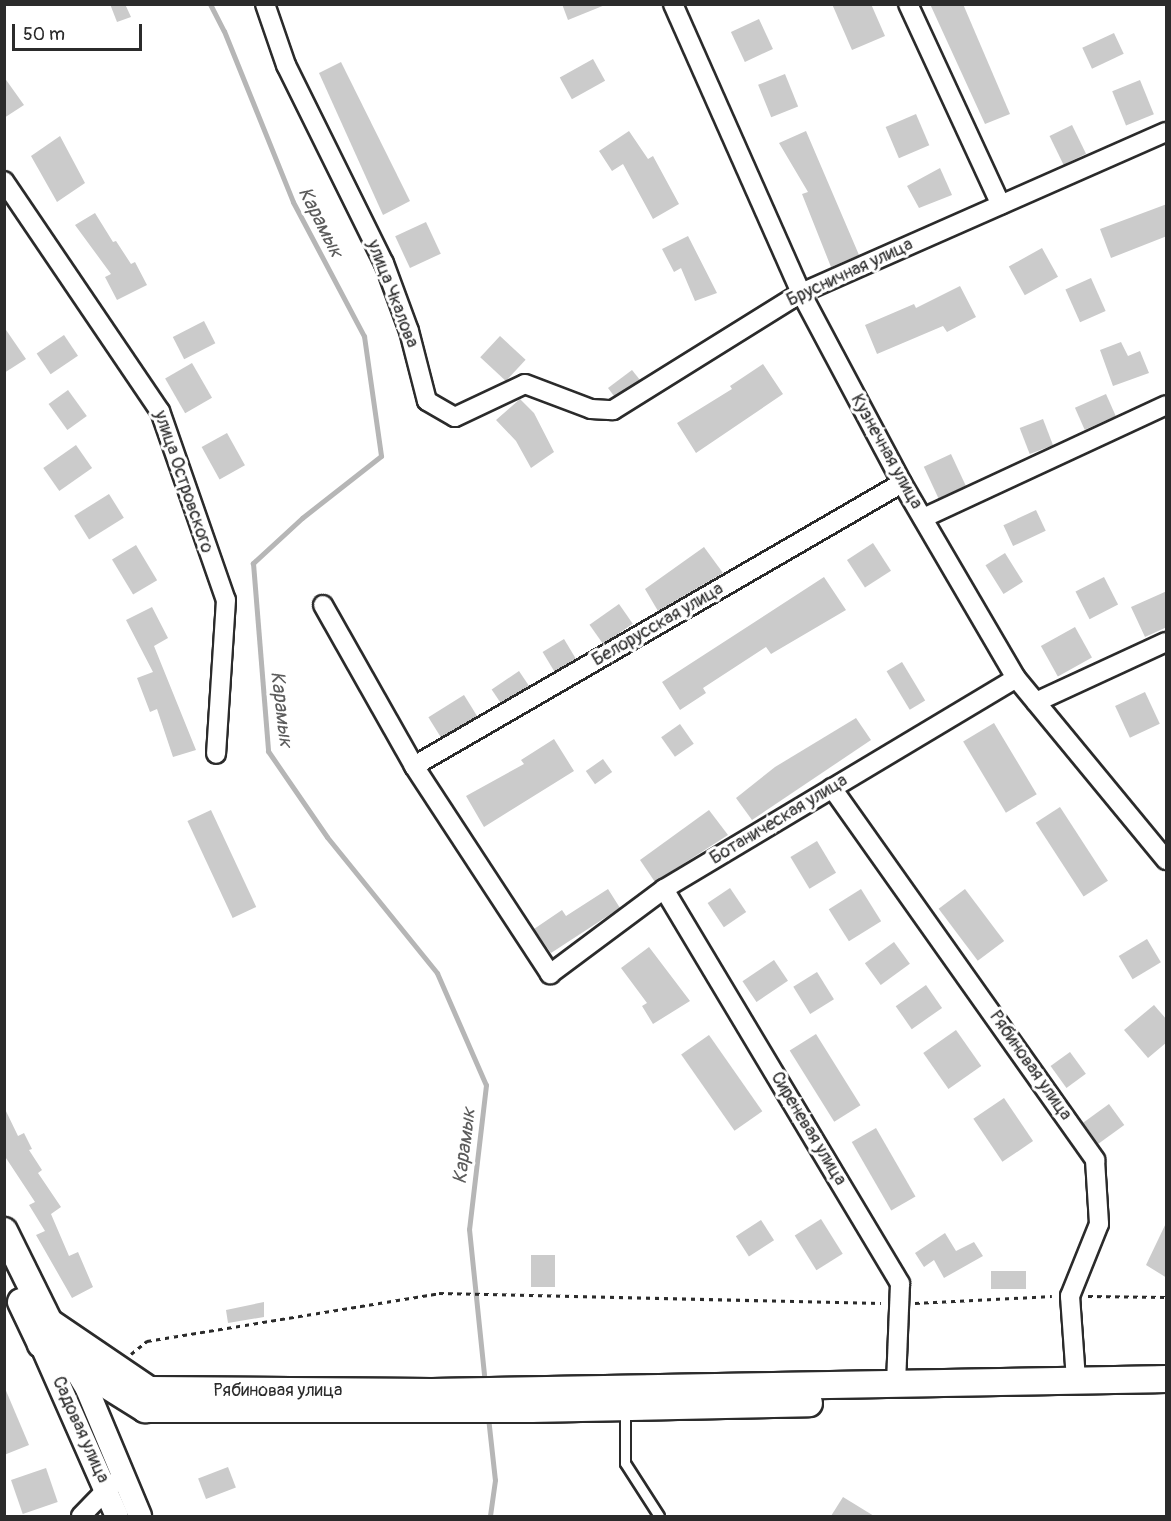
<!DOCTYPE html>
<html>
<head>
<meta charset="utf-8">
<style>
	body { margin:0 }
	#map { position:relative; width:1171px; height:1521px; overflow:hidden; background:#fff; font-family:Pangolin,sans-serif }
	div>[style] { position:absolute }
	.stream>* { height:5px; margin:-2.5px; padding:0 2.5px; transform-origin:2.5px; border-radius:2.5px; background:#b6b6b6 }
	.building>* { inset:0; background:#cbcbcb; transform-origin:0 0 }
	.path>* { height:3px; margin-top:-1.5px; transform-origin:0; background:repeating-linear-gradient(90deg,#2b2b2b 0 4.5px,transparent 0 9px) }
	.roads { filter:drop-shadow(2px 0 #2b2b2b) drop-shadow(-2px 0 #2b2b2b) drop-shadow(0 2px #2b2b2b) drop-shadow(0 -2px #2b2b2b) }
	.service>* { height:9px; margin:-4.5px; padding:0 4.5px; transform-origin:4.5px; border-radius:4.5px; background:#fff }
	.minor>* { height:18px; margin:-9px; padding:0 9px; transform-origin:9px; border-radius:9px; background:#fff }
	.tertiary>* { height:22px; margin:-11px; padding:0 11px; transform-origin:11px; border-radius:11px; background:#fff }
	.secondary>* { height:26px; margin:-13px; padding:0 13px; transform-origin:13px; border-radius:13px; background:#fff }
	span { translate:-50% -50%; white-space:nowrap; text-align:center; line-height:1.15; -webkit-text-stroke:6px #fff; paint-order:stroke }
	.street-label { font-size:18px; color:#2b2b2b }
	.water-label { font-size:20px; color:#5c5c5c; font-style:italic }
	.frame { position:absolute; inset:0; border:6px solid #2b2b2b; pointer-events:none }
	.scale { position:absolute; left:12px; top:24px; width:130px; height:27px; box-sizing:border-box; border:3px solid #2b2b2b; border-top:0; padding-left:8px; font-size:18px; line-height:21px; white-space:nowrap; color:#2b2b2b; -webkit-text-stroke:4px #fff; paint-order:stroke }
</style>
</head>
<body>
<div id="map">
	<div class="stream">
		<div style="left:210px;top:4px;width:30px;rotate:63deg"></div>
		<div style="left:224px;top:31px;width:184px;rotate:68deg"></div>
		<div style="left:293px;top:202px;width:152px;rotate:62.1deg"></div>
		<div style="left:364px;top:336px;width:121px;rotate:81.9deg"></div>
		<div style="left:381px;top:456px;width:100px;rotate:141.9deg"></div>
		<div style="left:302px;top:518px;width:67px;rotate:137.4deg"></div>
		<div style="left:253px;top:563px;width:189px;rotate:85.4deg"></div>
		<div style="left:268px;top:751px;width:104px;rotate:55.5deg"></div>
		<div style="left:327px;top:837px;width:175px;rotate:51deg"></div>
		<div style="left:437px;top:973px;width:122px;rotate:66.4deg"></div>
		<div style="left:486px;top:1085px;width:145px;rotate:96.7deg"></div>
		<div style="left:469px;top:1229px;width:156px;rotate:84.1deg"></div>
		<div style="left:488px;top:1417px;width:63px;rotate:83.7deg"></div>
		<div style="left:495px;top:1480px;width:36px;rotate:98deg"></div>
	</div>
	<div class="building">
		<div style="clip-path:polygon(110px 4px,125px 4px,131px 17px,117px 22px)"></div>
		<div style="clip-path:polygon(562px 4px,605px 4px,605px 5px,568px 20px)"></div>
		<div style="clip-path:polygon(832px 4px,871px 4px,885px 36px,852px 50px)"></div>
		<div style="clip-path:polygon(930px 4px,963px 4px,1010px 114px,985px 124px)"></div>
		<div style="left:759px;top:19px;width:33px;height:31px;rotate:65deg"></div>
		<div style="left:1114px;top:33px;width:23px;height:35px;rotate:65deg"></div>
		<div style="left:593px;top:59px;width:25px;height:38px;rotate:61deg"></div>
		<div style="clip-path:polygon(341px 62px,410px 201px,383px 215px,319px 73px)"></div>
		<div style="left:785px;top:74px;width:35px;height:29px;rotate:68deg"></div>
		<div style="clip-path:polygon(4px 77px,24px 105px,4px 118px)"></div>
		<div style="left:1140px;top:80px;width:37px;height:30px;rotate:68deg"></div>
		<div style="left:916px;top:114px;width:34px;height:33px;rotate:67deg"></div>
		<div style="left:1072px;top:125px;width:32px;height:25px;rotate:64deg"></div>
		<div style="clip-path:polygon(629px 131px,648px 159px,653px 156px,679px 204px,653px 219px,623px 164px,612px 171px,599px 151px)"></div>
		<div style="clip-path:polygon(806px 131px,859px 255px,831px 267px,802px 194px,808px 192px,779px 143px)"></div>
		<div style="clip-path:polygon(60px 136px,85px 183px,57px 202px,31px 156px)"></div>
		<div style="clip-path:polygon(940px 168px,952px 195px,919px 208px,907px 186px)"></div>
		<div style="clip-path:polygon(1167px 204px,1167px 236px,1111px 258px,1100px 229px)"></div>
		<div style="clip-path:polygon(95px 213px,113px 242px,116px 241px,131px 264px,135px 262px,147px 285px,117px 300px,105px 277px,111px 274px,75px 225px)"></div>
		<div style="left:426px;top:222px;width:35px;height:34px;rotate:65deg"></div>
		<div style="clip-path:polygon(688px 236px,717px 293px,695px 301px,681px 268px,674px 272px,662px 249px)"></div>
		<div style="left:1042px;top:248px;width:33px;height:38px;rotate:61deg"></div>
		<div style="left:1091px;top:278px;width:36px;height:28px;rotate:66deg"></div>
		<div style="clip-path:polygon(960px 286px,976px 317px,947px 332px,943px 326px,877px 354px,865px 325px,914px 304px,916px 308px)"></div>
		<div style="left:204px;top:321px;width:25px;height:35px;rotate:63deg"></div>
		<div style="clip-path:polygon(4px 327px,26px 359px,4px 373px)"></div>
		<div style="left:64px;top:335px;width:25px;height:33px;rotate:56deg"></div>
		<div style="left:500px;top:336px;width:35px;height:29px;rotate:43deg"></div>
		<div style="clip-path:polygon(1121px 342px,1128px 356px,1140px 351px,1149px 373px,1113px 386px,1100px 350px)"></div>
		<div style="left:192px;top:363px;width:40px;height:31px;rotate:60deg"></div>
		<div style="clip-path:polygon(763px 364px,783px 394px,696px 453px,677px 423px,732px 389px,730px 386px)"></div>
		<div style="clip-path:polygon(632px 370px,640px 380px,614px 396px,608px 388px)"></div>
		<div style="left:68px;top:390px;width:32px;height:24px;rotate:54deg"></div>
		<div style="left:1106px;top:394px;width:24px;height:34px;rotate:66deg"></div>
		<div style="clip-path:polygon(520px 399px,534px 413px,554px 452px,531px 468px,516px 441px,496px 420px)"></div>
		<div style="left:1043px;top:419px;width:28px;height:25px;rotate:69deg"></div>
		<div style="left:227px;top:433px;width:37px;height:29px;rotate:61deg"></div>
		<div style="left:76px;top:445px;width:28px;height:40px;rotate:55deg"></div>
		<div style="left:951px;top:454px;width:35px;height:30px;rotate:65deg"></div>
		<div style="left:109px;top:494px;width:28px;height:41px;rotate:58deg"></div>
		<div style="left:1036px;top:510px;width:23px;height:36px;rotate:65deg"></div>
		<div style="left:873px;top:543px;width:33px;height:31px;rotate:57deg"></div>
		<div style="left:136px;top:545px;width:41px;height:28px;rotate:59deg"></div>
		<div style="clip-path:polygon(704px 547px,723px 573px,658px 611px,645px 589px)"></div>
		<div style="left:1005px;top:553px;width:34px;height:23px;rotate:58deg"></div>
		<div style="clip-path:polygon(824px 577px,846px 610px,771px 654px,766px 647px,703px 688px,706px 693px,680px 710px,662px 682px)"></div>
		<div style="left:1104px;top:577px;width:31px;height:32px;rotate:63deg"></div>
		<div style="clip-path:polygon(1167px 591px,1167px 627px,1145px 637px,1131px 607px)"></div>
		<div style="left:619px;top:604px;width:24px;height:36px;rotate:55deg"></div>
		<div style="clip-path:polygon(152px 607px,168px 638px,154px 646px,196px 750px,173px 757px,157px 709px,150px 712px,137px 678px,153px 672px,126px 620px)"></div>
		<div style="left:1075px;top:627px;width:35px;height:39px;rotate:61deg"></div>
		<div style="left:564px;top:639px;width:23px;height:25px;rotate:59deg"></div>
		<div style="left:902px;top:662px;width:45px;height:18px;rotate:59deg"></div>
		<div style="left:519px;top:671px;width:18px;height:33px;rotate:56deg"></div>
		<div style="left:1145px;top:692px;width:35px;height:33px;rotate:65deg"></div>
		<div style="left:464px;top:695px;width:25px;height:42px;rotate:58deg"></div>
		<div style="clip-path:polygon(856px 718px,871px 740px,752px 820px,736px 798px,775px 767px)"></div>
		<div style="left:994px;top:723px;width:83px;height:36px;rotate:59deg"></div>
		<div style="left:680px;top:724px;width:24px;height:23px;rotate:55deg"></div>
		<div style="clip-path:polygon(554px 739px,574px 771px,484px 827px,466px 796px,524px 764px,521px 760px)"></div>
		<div style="left:603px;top:759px;width:16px;height:21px;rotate:55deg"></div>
		<div style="left:1060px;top:807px;width:88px;height:29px;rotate:57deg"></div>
		<div style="left:211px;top:810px;width:107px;height:26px;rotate:65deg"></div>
		<div style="clip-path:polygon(709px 810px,728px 835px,655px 882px,640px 860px)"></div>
		<div style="left:817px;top:841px;width:37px;height:31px;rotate:59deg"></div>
		<div style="left:730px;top:888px;width:29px;height:27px;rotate:56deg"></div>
		<div style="clip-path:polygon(608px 889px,620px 908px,551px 953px,534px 929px,562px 910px,566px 916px)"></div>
		<div style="left:861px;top:889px;width:38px;height:38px;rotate:58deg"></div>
		<div style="left:965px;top:889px;width:65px;height:33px;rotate:53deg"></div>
		<div style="left:1147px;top:939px;width:27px;height:33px;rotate:59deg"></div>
		<div style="left:894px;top:942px;width:27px;height:36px;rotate:54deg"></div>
		<div style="clip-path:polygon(649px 947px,690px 1001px,653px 1024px,642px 1006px,647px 1003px,621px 968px)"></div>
		<div style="left:774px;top:960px;width:25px;height:38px;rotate:56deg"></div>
		<div style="left:817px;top:972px;width:32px;height:28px;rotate:58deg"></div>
		<div style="left:926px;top:985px;width:28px;height:37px;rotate:55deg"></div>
		<div style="clip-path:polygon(1154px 1005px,1167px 1020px,1167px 1042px,1148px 1058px,1124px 1030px)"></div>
		<div style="left:956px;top:1030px;width:44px;height:40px;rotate:55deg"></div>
		<div style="left:816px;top:1034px;width:84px;height:31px;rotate:58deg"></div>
		<div style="left:709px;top:1035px;width:93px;height:34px;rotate:55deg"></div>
		<div style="left:1070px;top:1052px;width:27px;height:24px;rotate:54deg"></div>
		<div style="left:1004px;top:1098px;width:52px;height:37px;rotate:56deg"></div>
		<div style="left:1109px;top:1104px;width:26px;height:32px;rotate:54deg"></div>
		<div style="clip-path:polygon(4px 1107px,18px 1136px,24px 1133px,32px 1149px,29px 1150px,42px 1170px,38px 1173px,61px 1207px,51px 1214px,69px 1256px,78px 1252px,93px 1287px,72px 1298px,36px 1235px,45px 1231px,29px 1205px,35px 1202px,4px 1155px)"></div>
		<div style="left:876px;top:1128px;width:79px;height:28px;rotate:60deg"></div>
		<div style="left:821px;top:1219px;width:41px;height:31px;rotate:58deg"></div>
		<div style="left:761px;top:1220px;width:24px;height:30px;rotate:57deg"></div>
		<div style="clip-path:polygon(1167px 1221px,1167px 1278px,1146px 1265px)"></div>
		<div style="clip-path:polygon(945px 1233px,956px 1251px,974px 1242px,983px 1256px,944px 1278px,934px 1260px,924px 1267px,915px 1253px)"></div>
		<div style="left:531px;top:1255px;width:24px;height:32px"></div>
		<div style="left:991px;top:1271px;width:35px;height:18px"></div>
		<div style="clip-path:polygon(264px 1302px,264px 1317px,228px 1323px,226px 1310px)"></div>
		<div style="clip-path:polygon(4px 1386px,29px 1445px,4px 1455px)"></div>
		<div style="left:228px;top:1467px;width:22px;height:32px;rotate:69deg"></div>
		<div style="left:46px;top:1468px;width:36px;height:37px;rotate:71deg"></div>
		<div style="clip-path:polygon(843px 1497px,874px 1516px,831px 1516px)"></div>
	</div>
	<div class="path">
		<div style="left:1088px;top:1296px;width:78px;rotate:0.7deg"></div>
		<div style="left:915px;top:1303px;width:137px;rotate:-2.9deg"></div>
		<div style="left:131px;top:1354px;width:21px;rotate:-39deg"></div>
		<div style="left:147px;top:1341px;width:296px;rotate:-9.3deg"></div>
		<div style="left:439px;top:1293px;width:442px;rotate:1.3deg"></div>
	</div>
	<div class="roads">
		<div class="service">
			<div style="left:625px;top:1409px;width:54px;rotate:90deg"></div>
			<div style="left:625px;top:1463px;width:63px;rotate:57.3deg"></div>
		</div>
		<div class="minor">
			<div style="left:265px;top:4px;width:65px;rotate:71deg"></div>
			<div style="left:286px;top:65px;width:221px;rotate:63.7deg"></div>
			<div style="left:384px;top:263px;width:72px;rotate:69.8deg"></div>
			<div style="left:409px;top:331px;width:72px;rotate:75.6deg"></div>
			<div style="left:427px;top:401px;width:32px;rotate:30deg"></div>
			<div style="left:455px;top:417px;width:77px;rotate:-25.2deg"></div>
			<div style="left:525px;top:384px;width:71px;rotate:20.7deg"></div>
			<div style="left:591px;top:409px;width:22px;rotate:3deg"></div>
			<div style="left:613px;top:410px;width:221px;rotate:-31.9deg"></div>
			<div style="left:801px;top:293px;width:399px;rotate:-23.8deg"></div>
			<div style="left:673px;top:4px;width:316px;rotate:66.1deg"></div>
			<div style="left:801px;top:293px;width:215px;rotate:62deg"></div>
			<div style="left:902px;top:483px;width:226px;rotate:59.7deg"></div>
			<div style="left:1016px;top:678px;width:236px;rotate:50.5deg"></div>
			<div style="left:908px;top:4px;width:221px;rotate:65.2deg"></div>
			<div style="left:4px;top:181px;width:278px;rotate:55.9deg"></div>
			<div style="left:160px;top:411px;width:200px;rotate:70.8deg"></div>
			<div style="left:226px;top:600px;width:154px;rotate:93.7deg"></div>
			<div style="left:923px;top:518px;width:268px;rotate:-24.9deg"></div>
			<div style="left:323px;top:605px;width:185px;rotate:60.5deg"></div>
			<div style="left:414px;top:766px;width:249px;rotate:56.8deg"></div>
			<div style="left:550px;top:974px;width:142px;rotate:-36.7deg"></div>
			<div style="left:664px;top:889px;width:410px;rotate:-30.9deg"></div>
			<div style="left:1036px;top:702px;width:143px;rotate:-24.8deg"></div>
			<div style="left:414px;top:766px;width:564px;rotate:-30.11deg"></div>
			<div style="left:832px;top:788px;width:456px;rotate:54.7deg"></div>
			<div style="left:1095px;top:1160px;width:64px;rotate:86.4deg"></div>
			<div style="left:1099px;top:1224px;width:78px;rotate:111.9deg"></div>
			<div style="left:1070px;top:1296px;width:84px;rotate:85.9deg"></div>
			<div style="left:664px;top:889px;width:460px;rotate:59.1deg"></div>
			<div style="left:900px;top:1284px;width:100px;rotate:92.3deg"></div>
			<div style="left:81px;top:1516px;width:46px;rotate:-45.9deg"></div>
		</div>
		<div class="tertiary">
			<div style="left:41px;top:1344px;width:188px;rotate:66.2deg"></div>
			<div style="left:71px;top:1362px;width:31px;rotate:59deg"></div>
			<div style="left:87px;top:1389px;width:138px;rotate:67.3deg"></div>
		</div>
		<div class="secondary">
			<div style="left:4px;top:1231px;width:102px;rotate:63.7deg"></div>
			<div style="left:49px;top:1322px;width:121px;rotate:34.2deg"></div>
			<div style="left:149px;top:1390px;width:283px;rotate:0.4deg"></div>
			<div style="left:432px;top:1392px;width:734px;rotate:-1.01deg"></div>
			<div style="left:21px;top:1302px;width:47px;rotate:64.5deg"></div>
			<div style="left:41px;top:1344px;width:123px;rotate:32deg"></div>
			<div style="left:145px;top:1409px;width:386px"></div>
			<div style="left:531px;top:1409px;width:278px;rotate:-1.2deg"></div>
		</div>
	</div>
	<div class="street-label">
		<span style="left:850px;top:273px;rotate:-25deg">Брусничная улица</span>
		<span style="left:392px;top:294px;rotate:69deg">улица Чкалова</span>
		<span style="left:886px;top:452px;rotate:61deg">Кузнечная улица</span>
		<span style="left:183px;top:482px;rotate:71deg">улица Островского</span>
		<span style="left:658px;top:625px;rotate:-30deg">Белорусская улица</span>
		<span style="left:779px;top:820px;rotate:-31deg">Ботаническая улица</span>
		<span style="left:1030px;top:1066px;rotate:55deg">Рябиновая улица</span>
		<span style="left:808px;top:1129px;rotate:59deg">Сиреневая улица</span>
		<span style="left:278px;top:1391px">Рябиновая улица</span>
		<span style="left:80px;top:1430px;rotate:66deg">Садовая улица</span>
	</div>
	<div class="water-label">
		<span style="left:321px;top:222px;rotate:63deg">Карамык</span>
		<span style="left:282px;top:709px;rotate:83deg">Карамык</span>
		<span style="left:464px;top:1146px;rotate:-83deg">Карамык</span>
	</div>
	<div class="frame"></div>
	<div class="scale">50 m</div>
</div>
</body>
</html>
